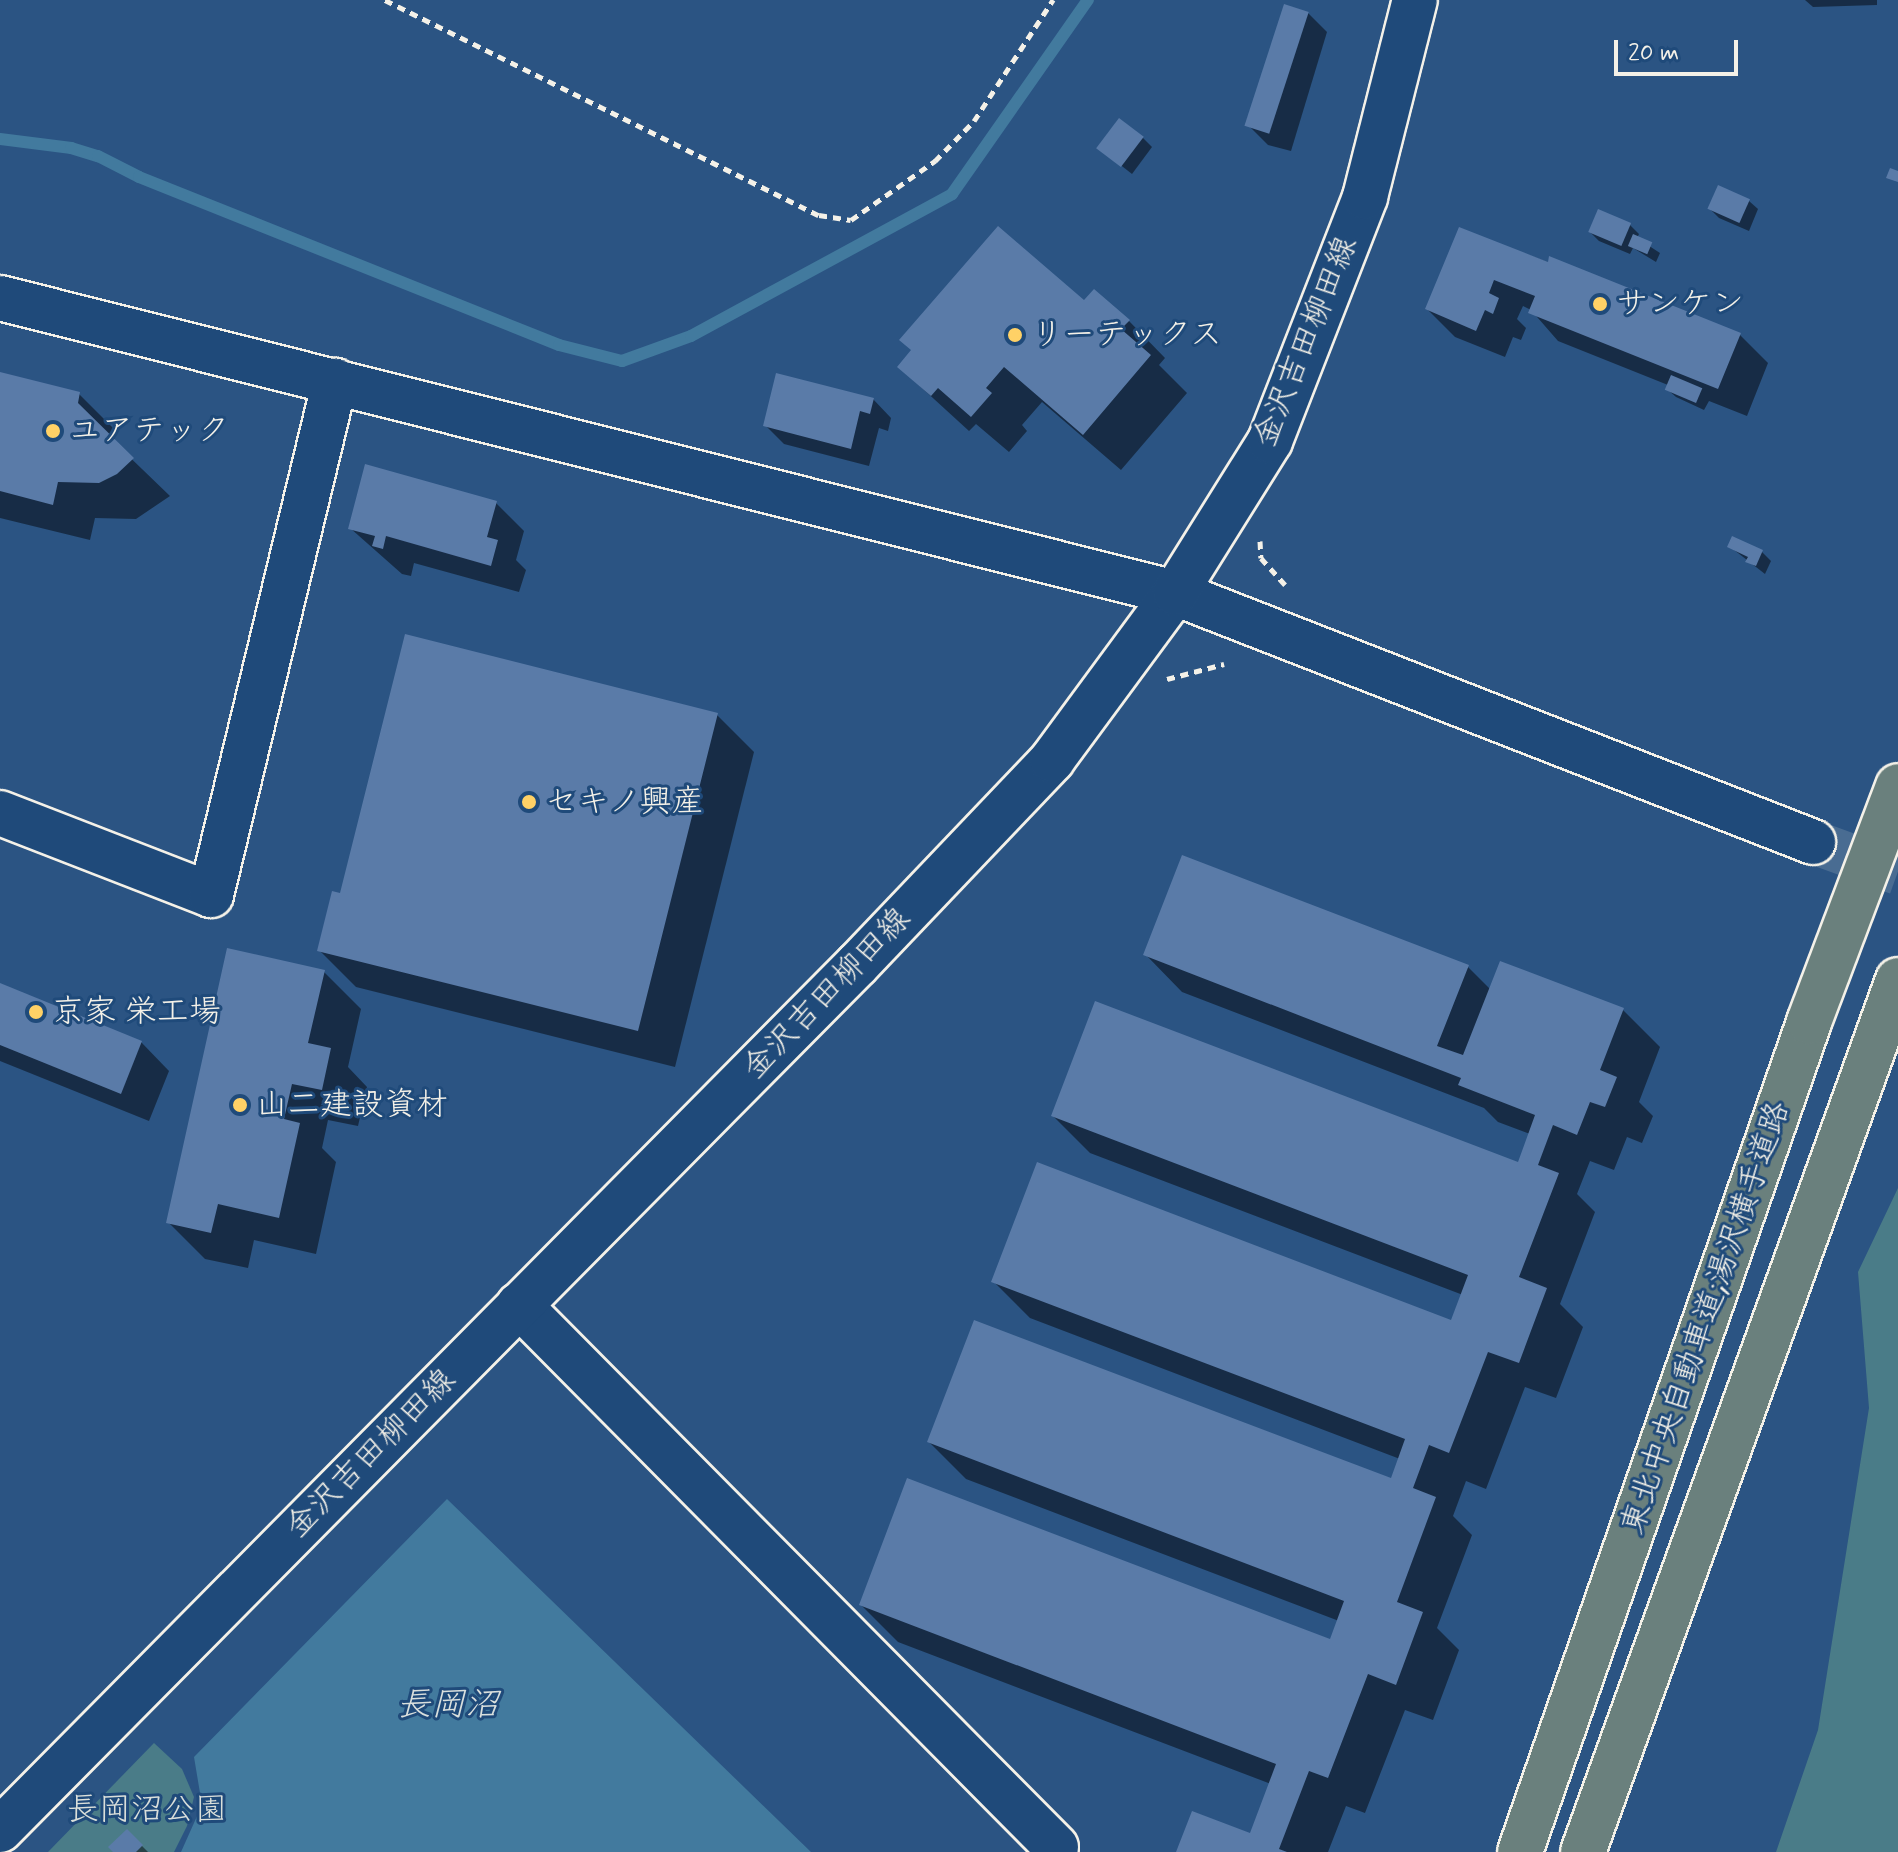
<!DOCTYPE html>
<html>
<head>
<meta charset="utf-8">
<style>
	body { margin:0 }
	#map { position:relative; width:1898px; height:1852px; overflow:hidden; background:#2b5483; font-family:Mynerve,"Klee One",sans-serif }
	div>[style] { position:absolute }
	.green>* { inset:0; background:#4a7c88 }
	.water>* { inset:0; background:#427a9e }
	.shadow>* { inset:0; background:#0007 }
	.stream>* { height:12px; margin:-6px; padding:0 6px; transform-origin:6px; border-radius:6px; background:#427a9e }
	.building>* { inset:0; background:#5a7ba8; transform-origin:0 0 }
	.tertiary-tunnel>* { height:44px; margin-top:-22px; transform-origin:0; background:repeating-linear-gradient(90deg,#496c92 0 44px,transparent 0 66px) }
	.path>* { height:5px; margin-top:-2.5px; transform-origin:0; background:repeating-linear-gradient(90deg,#f4f1e8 0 8px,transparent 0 14px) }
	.roads { filter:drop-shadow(2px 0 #f4f1e8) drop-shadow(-2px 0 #f4f1e8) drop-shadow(0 2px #f4f1e8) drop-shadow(0 -2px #f4f1e8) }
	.minor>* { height:44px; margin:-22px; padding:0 22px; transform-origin:22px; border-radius:22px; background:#1f4a7a }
	.tertiary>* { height:44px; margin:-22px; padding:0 22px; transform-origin:22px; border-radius:22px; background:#1f4a7a }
	.secondary>* { height:44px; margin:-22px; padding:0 22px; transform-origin:22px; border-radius:22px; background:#1f4a7a }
	.motorway>* { height:44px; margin:-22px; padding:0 22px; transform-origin:22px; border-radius:22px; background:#6a807d }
	.dots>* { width:22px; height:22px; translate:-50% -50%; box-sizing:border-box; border:4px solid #1f4a7a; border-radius:50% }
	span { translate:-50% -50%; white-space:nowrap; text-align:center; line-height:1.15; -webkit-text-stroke:6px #1f4a7a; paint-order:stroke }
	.poi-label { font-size:32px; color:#f4f1e8 }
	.left { translate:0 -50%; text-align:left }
	.street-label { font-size:32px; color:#f4f1e8 }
	.park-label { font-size:32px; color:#dadfda }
	.water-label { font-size:34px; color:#d9dfdd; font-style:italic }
	.scale { position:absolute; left:1614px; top:40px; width:124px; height:36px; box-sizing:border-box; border:4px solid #f4f1e8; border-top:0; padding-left:10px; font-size:24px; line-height:28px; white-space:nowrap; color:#f4f1e8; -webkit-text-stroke:6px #1f4a7a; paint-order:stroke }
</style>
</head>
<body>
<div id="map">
	<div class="green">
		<div style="clip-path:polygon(1898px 1188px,1898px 1852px,1776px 1852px,1818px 1730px,1869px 1408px,1858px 1272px)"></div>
		<div style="clip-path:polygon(154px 1743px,182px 1769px,194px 1797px,187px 1826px,174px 1852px,48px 1852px)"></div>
	</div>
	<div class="water">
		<div style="clip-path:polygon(447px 1499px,811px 1852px,181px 1852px,202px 1805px,194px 1757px)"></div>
	</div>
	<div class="shadow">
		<div style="clip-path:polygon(1805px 0,1877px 0,1877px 5px,1813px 7px)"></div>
		<div style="clip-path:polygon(1308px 13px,1327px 32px,1291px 151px,1268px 145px,1249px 126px)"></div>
		<div style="clip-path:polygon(1143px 138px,1152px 147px,1132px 174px,1100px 149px)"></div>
		<div style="clip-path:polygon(1749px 201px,1758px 209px,1749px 231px,1719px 218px,1710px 209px)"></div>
		<div style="clip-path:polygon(1599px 211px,1630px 225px,1639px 234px,1637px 238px,1660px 253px,1656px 262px,1633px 248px,1630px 254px,1599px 241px,1590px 232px)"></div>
		<div style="clip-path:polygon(1460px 229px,1740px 335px,1768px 363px,1747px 416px,1709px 401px,1704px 410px,1676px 397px,1667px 389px,1668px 385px,1558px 341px,1531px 310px,1523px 306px,1517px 319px,1526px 328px,1521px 340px,1513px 337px,1505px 357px,1455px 337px,1427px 309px)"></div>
		<div style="clip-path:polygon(1084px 303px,1129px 321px,1165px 358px,1159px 365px,1187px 393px,1121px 470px,1042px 402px,1022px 425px,1027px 431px,1009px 452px,976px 424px,969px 431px,899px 367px)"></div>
		<div style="clip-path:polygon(0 374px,79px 394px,116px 431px,114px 442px,170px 496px,136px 519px,95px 518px,90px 540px,0 518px)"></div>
		<div style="clip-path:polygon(873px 399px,891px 418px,888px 431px,879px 428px,869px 466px,784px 444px,765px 425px)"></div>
		<div style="clip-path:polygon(496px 503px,524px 531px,516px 560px,526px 570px,519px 592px,414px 563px,411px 576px,402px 574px,350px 528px)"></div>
		<div style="clip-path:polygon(1729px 546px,1762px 552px,1771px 561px,1765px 574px)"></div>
		<div style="clip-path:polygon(717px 715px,754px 752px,675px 1067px,356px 987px,319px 950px,342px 895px)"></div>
		<div style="clip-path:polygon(1146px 955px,1468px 967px,1491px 990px,1623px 1010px,1660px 1047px,1639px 1102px,1653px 1116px,1642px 1143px,1627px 1137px,1614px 1170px,1590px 1161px,1577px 1194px,1595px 1212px,1560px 1304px,1583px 1327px,1556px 1398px,1525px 1387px,1486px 1489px,1466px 1481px,1453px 1516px,1472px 1535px,1437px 1628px,1459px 1650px,1433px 1720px,1405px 1710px,1365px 1813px,1346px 1806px,1328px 1852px,1179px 1852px,1251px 1836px,1271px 1784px,898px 1642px,861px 1605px,1331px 1641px,1339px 1621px,966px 1479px,929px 1442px,1392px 1481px,1400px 1459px,1030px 1318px,993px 1281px,1452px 1323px,1463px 1295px,1090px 1153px,1053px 1116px,1519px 1164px,1530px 1134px,1498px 1122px,1484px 1108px,1182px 992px)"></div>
		<div style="clip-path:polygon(324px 972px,361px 1009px,348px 1067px,367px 1087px,358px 1126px,328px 1120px,322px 1148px,336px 1162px,316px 1254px,254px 1240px,248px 1268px,205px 1259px,168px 1222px)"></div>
		<div style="clip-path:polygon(0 985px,141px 1042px,169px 1071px,149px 1121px,0 1061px)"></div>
		<div style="clip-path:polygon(127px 1831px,148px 1852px,116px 1852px)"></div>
	</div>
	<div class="stream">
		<div style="left:0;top:139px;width:72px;rotate:7.2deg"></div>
		<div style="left:71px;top:148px;width:28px;rotate:17deg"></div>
		<div style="left:98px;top:156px;width:46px;rotate:27.1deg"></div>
		<div style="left:139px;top:177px;width:452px;rotate:21.8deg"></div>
		<div style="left:559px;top:345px;width:65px;rotate:14.3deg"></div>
		<div style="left:622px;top:361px;width:73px;rotate:-19.9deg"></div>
		<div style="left:691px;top:336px;width:297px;rotate:-28.5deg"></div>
		<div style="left:952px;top:194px;width:237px;rotate:-55deg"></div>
	</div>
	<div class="building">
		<div style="left:1284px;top:4px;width:26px;height:128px;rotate:18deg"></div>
		<div style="left:1119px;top:118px;width:31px;height:38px;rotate:37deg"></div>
		<div style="clip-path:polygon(1890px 168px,1898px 171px,1898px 182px,1886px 178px)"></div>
		<div style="left:1718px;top:185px;width:35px;height:26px;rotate:24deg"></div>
		<div style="left:1598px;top:209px;width:36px;height:25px;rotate:23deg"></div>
		<div style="clip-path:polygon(998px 226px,1084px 300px,1094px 289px,1130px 320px,1121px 329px,1151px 355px,1083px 435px,1004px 367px,986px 388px,992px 393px,971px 417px,938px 388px,931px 396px,897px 367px,911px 350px,899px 340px)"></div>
		<div style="clip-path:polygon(1459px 227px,1548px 262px,1549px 256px,1741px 333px,1718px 389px,1528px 313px,1535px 296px,1494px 280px,1489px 293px,1499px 298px,1493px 314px,1485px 310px,1476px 331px,1425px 309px)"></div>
		<div style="left:1633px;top:234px;width:21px;height:13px;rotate:23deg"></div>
		<div style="clip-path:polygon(0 372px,80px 392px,78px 403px,134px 458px,117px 474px,99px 483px,58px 482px,53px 505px,0 491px)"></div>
		<div style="clip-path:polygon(776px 373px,874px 398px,870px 414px,860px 411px,851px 449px,763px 426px)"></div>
		<div style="left:1671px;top:375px;width:34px;height:16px;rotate:23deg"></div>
		<div style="clip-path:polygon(365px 464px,497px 501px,487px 537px,498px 540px,491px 566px,386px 536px,383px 549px,372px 546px,375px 536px,348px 529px)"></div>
		<div style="clip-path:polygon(1732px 536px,1763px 550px,1756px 566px,1745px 562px,1748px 557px,1727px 547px)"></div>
		<div style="clip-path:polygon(405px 634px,718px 713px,638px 1031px,317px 951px,332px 891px,340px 893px)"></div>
		<div style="clip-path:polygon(1182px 855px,1469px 965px,1437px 1046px,1463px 1055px,1500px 961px,1624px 1008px,1600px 1070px,1617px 1077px,1605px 1107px,1590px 1102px,1577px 1135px,1553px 1125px,1538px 1165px,1559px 1173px,1519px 1277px,1547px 1288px,1519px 1363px,1488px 1352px,1449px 1453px,1429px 1445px,1413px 1488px,1436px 1497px,1397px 1602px,1423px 1612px,1396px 1685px,1368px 1674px,1328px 1778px,1309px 1771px,1279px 1849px,1287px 1852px,1176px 1852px,1192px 1811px,1250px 1833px,1276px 1764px,859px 1605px,907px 1478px,1330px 1639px,1344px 1601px,927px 1442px,974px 1320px,1391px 1478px,1405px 1439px,991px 1282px,1037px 1162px,1451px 1320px,1468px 1275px,1051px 1116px,1095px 1001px,1518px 1162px,1535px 1115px,1458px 1085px,1461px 1078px,1143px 955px)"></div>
		<div style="clip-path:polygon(227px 948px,325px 970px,308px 1043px,331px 1048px,322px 1090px,292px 1084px,284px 1119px,300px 1123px,279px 1218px,218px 1204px,211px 1233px,166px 1223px)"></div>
		<div style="clip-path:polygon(0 983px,142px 1041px,121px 1094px,0 1045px)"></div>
		<div style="clip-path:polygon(127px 1829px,143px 1845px,136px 1852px,113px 1852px,108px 1847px)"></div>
	</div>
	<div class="tertiary-tunnel">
		<div style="left:1813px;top:842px;width:90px;rotate:20deg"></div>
	</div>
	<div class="path">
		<div style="left:385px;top:0;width:484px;rotate:26.4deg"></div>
		<div style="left:819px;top:215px;width:32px;rotate:9deg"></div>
		<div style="left:851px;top:220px;width:103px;rotate:-35.1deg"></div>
		<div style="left:935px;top:161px;width:56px;rotate:-45.7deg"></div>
		<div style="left:974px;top:121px;width:145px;rotate:-56.9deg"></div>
		<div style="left:1260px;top:541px;width:17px;rotate:87deg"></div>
		<div style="left:1261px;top:558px;width:36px;rotate:48deg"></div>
		<div style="left:1167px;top:679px;width:59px;rotate:-14.7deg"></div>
	</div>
	<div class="roads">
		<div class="minor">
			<div style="left:0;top:813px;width:226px;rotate:21.2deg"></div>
			<div style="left:211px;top:895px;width:529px;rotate:-76.44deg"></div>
		</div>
		<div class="tertiary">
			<div style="left:0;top:298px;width:1211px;rotate:14.09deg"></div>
			<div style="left:1175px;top:593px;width:685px;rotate:21.32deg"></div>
			<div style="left:519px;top:1305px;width:763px;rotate:45.27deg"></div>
		</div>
		<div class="secondary">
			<div style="left:0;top:1830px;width:1219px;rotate:-45.27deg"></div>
			<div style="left:858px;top:964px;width:282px;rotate:-46.4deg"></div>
			<div style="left:1052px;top:760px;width:207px;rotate:-53.6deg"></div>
			<div style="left:1175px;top:593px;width:179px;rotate:-58deg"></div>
			<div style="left:1270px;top:441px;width:262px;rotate:-68.7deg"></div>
			<div style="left:1365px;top:197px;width:203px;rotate:-75.8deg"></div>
		</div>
		<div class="motorway">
			<div style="left:1520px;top:1852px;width:879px;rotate:-70.8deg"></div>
			<div style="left:1809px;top:1022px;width:252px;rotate:-69.3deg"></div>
			<div style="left:1583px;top:1852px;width:927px;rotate:-70.14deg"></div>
		</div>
	</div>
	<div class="dots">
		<div style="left:1600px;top:304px;background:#ffd166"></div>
		<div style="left:1015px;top:335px;background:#ffd166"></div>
		<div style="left:53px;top:431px;background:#ffd166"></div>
		<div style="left:529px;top:802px;background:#ffd166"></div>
		<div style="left:36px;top:1012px;background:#ffd166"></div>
		<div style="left:240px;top:1105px;background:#ffd166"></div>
	</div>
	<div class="poi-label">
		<span class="left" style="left:1616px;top:304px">サンケン</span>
		<span class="left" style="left:1031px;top:335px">リーテックス</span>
		<span class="left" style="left:69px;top:431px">ユアテック</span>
		<span class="left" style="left:545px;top:802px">セキノ興産</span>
		<span class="left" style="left:52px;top:1012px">京家 栄工場</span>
		<span class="left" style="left:256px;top:1105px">山二建設資材</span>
	</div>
	<div class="street-label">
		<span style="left:1306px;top:342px;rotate:-68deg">金沢吉田柳田線</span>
		<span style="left:827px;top:994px;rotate:-46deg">金沢吉田柳田線</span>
		<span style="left:1706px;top:1318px;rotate:-71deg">東北中央自動車道;湯沢横手道路</span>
		<span style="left:371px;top:1454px;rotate:-45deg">金沢吉田柳田線</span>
	</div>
	<div class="park-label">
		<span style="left:147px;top:1810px">長岡沼公園</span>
	</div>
	<div class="water-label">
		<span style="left:448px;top:1706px">長岡沼</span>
	</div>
	<div class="scale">20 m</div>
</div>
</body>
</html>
